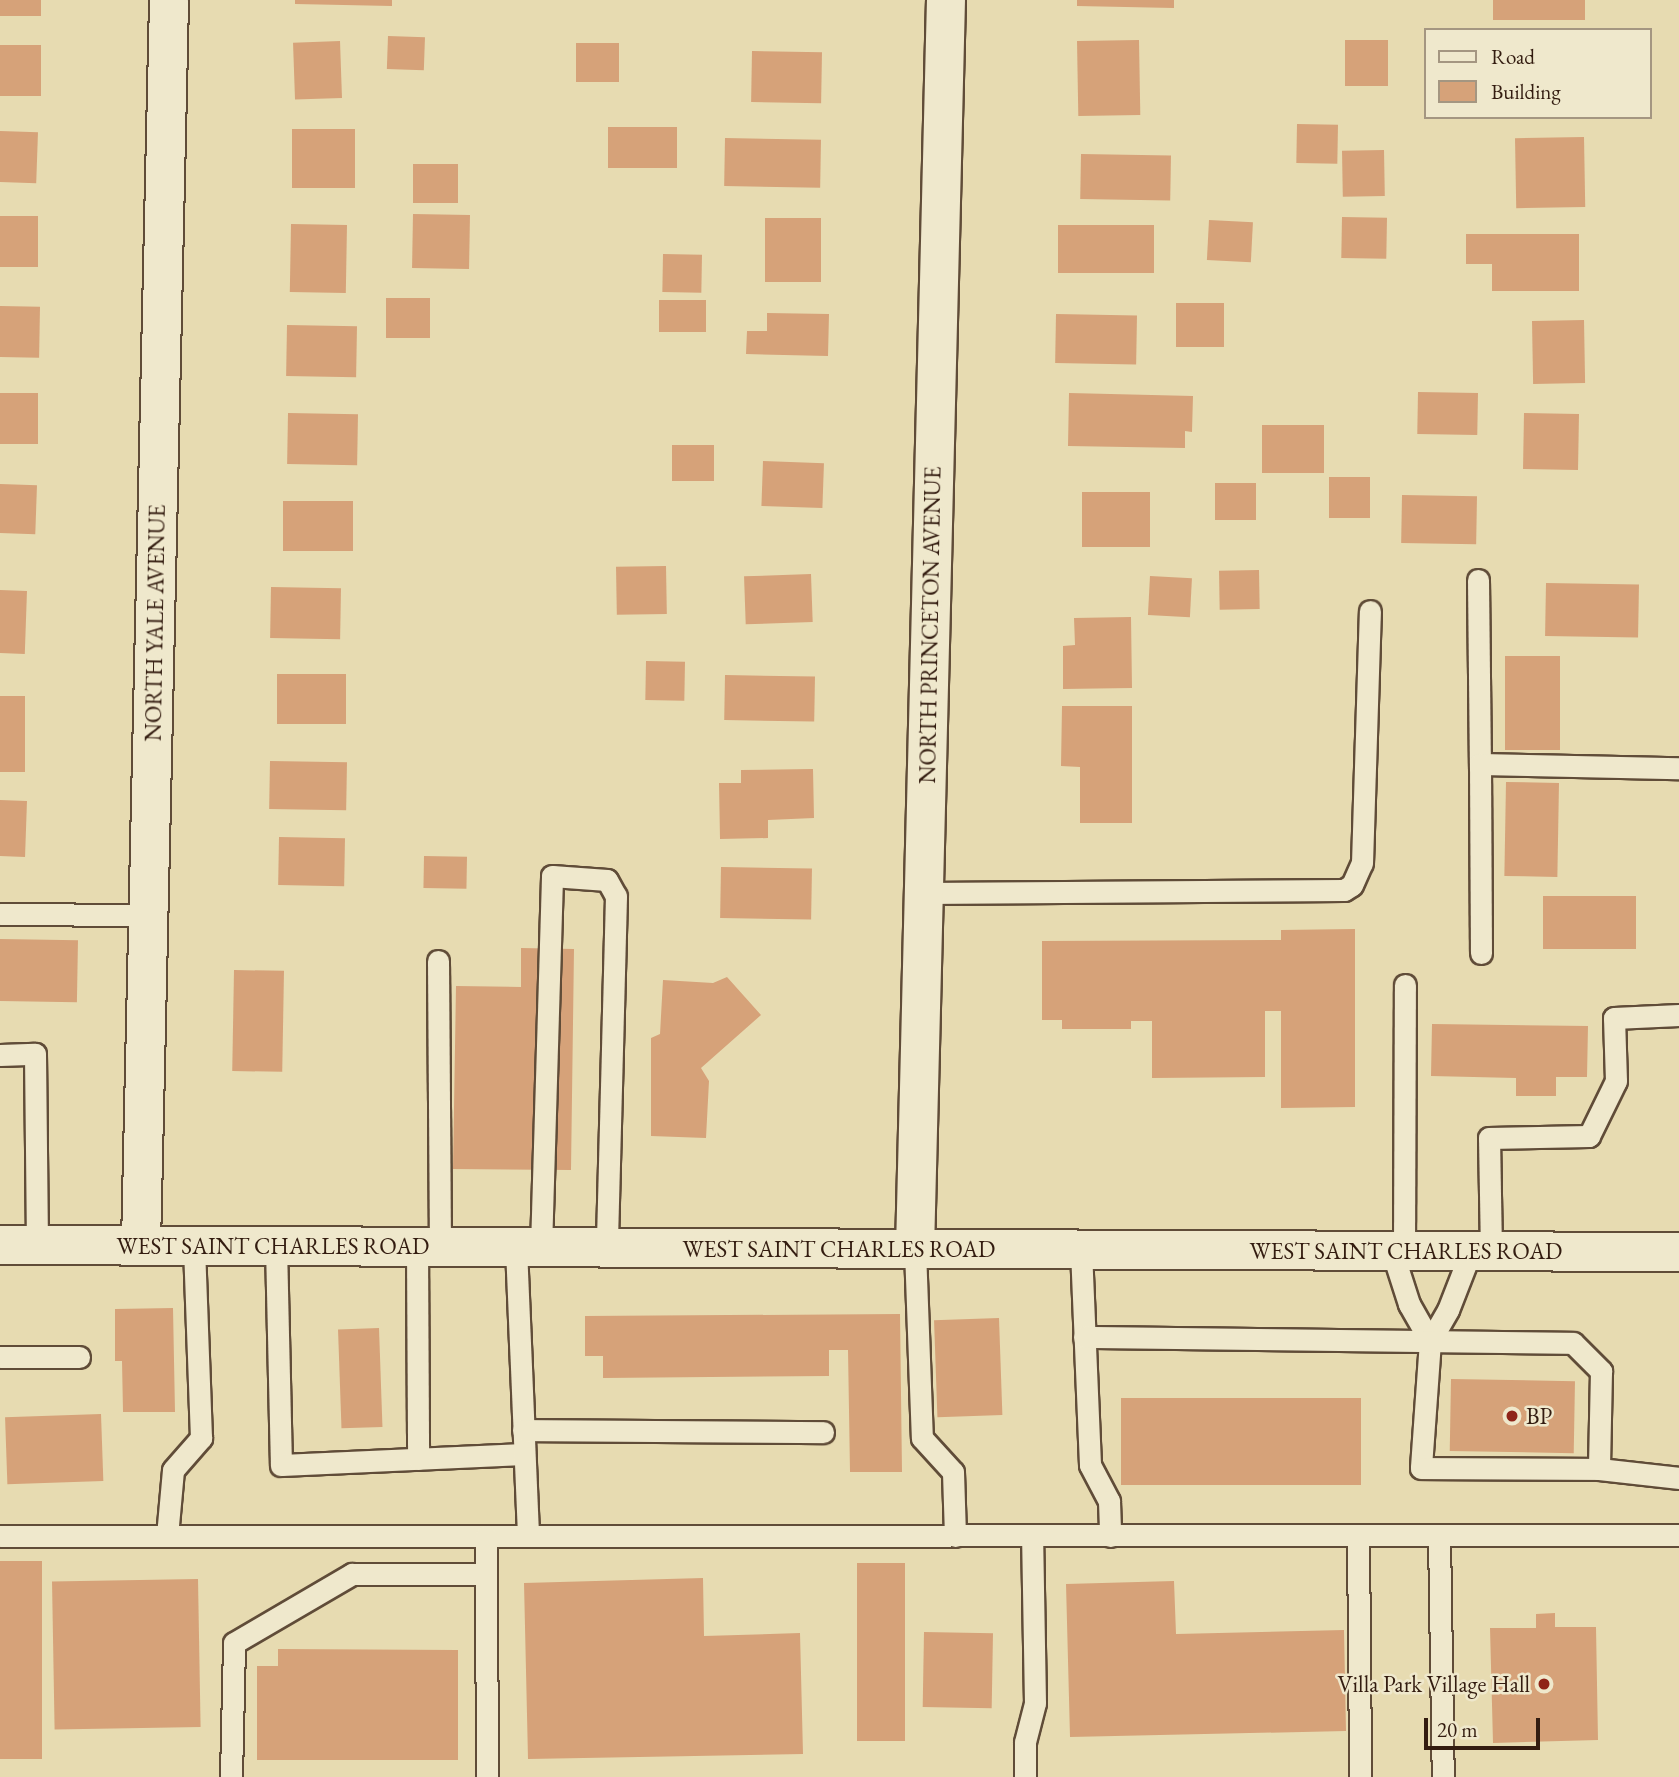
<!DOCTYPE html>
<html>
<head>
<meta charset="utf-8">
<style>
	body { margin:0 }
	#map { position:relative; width:1679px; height:1777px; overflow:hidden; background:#e7dbb1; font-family:"EB Garamond",serif }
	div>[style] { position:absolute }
	.building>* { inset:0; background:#d6a279; transform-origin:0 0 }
	.roads { filter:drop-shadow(2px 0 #604c38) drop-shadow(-2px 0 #604c38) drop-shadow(0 2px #604c38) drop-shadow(0 -2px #604c38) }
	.lane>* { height:21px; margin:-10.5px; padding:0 10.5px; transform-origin:10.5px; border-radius:10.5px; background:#efe8cc }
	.street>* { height:38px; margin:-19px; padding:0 19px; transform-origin:19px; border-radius:19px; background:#efe8cc }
	.secondary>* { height:38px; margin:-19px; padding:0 19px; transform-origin:19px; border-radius:19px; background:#efe8cc }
	.dots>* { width:19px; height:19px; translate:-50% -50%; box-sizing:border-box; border:4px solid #efe8cc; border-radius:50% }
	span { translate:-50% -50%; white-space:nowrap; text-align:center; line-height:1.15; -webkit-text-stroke:5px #efe8cc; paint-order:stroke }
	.street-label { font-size:23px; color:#331c10 }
	.poi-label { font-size:23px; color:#331c10 }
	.left { translate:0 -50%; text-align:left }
	.right { translate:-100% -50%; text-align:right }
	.legend { position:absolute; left:1424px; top:28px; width:228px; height:91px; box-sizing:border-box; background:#efe8cc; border:2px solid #a49681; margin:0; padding:9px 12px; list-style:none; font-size:21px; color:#331c10 }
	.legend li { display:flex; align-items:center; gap:14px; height:35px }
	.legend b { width:35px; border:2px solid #a49681 }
	.scale { position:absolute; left:1424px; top:1718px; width:116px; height:32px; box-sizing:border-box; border:4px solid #331c10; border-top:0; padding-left:9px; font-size:21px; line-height:24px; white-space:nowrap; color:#331c10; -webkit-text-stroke:5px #efe8cc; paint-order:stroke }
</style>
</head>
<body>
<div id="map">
	<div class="building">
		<div style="left:0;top:0;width:41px;height:16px"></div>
		<div style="clip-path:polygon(295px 0,392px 0,392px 6px,295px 4px)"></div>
		<div style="clip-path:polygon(1077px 0,1174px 0,1174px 8px,1077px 6px)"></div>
		<div style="left:1493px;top:0;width:92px;height:20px"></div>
		<div style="left:388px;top:36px;width:37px;height:33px;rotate:2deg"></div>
		<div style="left:1139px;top:40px;width:75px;height:62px;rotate:89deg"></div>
		<div style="left:1345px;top:40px;width:43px;height:46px"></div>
		<div style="left:340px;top:41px;width:57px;height:47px;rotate:88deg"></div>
		<div style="left:576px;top:43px;width:43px;height:39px"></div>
		<div style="left:0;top:45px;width:41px;height:51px"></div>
		<div style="left:752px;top:51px;width:70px;height:51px;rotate:1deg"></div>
		<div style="left:1297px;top:124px;width:41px;height:39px;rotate:1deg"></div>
		<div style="left:608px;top:127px;width:69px;height:41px"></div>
		<div style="left:292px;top:129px;width:63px;height:59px"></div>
		<div style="left:0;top:131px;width:38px;height:51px;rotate:2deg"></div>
		<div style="left:1584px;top:137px;width:70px;height:69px;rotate:89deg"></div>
		<div style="left:725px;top:138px;width:96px;height:48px;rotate:1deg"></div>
		<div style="left:1384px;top:150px;width:46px;height:42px;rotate:89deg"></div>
		<div style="left:1081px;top:154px;width:90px;height:45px;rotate:1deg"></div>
		<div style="left:413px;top:164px;width:45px;height:39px"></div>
		<div style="left:413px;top:214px;width:57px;height:54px;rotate:1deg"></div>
		<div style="left:0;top:216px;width:38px;height:51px"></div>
		<div style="left:1342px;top:217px;width:45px;height:41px;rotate:1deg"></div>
		<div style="left:821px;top:218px;width:64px;height:56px;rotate:90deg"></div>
		<div style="left:1209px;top:220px;width:44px;height:40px;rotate:3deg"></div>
		<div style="left:291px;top:224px;width:56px;height:68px;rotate:1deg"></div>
		<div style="left:1058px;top:225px;width:96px;height:48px"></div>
		<div style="clip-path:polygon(1466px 234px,1579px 234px,1579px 291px,1492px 291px,1492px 264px,1466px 264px)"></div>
		<div style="left:663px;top:254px;width:39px;height:38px;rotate:1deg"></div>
		<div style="left:386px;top:298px;width:44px;height:40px"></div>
		<div style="left:659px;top:300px;width:47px;height:32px"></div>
		<div style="left:1176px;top:303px;width:48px;height:44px"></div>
		<div style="left:0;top:306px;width:40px;height:51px;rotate:1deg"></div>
		<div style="clip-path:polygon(767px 313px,829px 314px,828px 356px,746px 354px,747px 331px,767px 331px)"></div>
		<div style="left:1056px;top:314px;width:81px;height:49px;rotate:1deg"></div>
		<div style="left:1584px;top:320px;width:63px;height:52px;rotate:89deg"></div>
		<div style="left:287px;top:325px;width:70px;height:51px;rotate:1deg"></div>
		<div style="left:1418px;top:392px;width:60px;height:42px;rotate:1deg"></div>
		<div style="left:0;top:393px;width:38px;height:51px"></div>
		<div style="clip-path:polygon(1069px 393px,1193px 396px,1192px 432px,1185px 431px,1185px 448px,1068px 446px)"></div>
		<div style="left:288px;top:413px;width:70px;height:51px;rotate:1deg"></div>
		<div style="left:1524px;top:413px;width:55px;height:56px;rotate:1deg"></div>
		<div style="left:1262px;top:425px;width:62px;height:48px"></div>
		<div style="left:714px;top:445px;width:36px;height:42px;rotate:90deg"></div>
		<div style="left:763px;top:461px;width:61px;height:45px;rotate:2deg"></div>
		<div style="left:1370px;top:477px;width:41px;height:41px;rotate:90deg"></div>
		<div style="left:1215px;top:483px;width:41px;height:37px"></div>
		<div style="left:0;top:484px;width:37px;height:49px;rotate:2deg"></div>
		<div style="left:1082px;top:492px;width:68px;height:55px"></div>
		<div style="left:1402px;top:495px;width:75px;height:48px;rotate:1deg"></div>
		<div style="left:283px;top:501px;width:70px;height:50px"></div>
		<div style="left:666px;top:566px;width:48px;height:50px;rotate:89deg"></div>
		<div style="left:1259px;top:570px;width:39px;height:40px;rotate:89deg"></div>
		<div style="left:811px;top:574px;width:48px;height:67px;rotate:88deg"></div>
		<div style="left:1150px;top:576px;width:42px;height:39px;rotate:3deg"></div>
		<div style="left:1546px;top:583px;width:93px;height:53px;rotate:1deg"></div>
		<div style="left:271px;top:587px;width:70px;height:51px;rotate:1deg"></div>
		<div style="left:0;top:590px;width:27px;height:63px;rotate:2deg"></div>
		<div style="clip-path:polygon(1131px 617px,1132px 688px,1063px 689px,1063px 646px,1075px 645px,1074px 618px)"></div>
		<div style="left:1505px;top:656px;width:55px;height:94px"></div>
		<div style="left:646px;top:661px;width:39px;height:39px;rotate:1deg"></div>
		<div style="left:277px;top:674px;width:69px;height:50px"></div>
		<div style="left:725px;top:675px;width:90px;height:45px;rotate:1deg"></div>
		<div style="left:0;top:696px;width:25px;height:76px"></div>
		<div style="clip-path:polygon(1062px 706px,1132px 706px,1132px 823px,1080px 823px,1080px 767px,1061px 766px)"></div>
		<div style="left:270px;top:761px;width:77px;height:48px;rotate:1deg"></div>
		<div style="clip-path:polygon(813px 769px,814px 818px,768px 820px,768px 838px,720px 839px,719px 783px,741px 783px,741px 770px)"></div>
		<div style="left:1506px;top:782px;width:53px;height:94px;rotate:1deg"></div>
		<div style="left:0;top:800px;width:27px;height:56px;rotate:2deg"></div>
		<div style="left:279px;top:837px;width:66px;height:48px;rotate:1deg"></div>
		<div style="left:424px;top:856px;width:43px;height:32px;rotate:1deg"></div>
		<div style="left:721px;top:867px;width:91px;height:51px;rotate:1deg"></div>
		<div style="left:1543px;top:896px;width:93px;height:53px"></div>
		<div style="clip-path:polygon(1355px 929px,1355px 1107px,1281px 1108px,1281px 1011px,1265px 1011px,1265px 1077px,1152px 1078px,1152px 1021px,1131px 1021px,1131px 1029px,1062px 1029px,1062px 1020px,1042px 1020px,1042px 941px,1281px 940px,1281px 930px)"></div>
		<div style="left:0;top:939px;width:78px;height:62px;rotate:1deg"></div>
		<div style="clip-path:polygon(521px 948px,574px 949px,571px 1170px,453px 1169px,456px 986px,521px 987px)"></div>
		<div style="left:234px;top:970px;width:50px;height:101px;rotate:1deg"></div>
		<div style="clip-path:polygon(727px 977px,761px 1015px,701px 1068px,709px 1081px,706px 1138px,651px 1136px,651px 1038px,660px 1034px,663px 980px,713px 983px)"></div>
		<div style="clip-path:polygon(1432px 1024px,1588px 1026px,1587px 1077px,1556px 1077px,1556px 1096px,1516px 1096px,1516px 1078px,1431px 1076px)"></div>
		<div style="clip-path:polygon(173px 1308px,175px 1412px,123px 1412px,122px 1361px,115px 1361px,115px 1309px)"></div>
		<div style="clip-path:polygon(900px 1314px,902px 1472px,850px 1472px,848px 1350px,829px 1350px,829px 1376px,603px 1378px,603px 1356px,585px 1356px,585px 1316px)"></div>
		<div style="left:999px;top:1318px;width:97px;height:65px;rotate:88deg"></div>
		<div style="left:379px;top:1328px;width:99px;height:41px;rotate:88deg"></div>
		<div style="left:1451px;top:1379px;width:124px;height:72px;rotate:1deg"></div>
		<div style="left:1121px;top:1398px;width:240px;height:87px"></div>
		<div style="left:101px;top:1414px;width:67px;height:96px;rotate:88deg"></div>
		<div style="left:0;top:1561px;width:42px;height:198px"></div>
		<div style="left:857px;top:1563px;width:48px;height:178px"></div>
		<div style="clip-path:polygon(703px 1578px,704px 1636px,800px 1633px,803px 1754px,528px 1759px,524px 1583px)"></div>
		<div style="left:198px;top:1579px;width:148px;height:146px;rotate:89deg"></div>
		<div style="clip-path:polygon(1174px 1581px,1176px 1634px,1344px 1630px,1346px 1731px,1070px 1737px,1066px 1584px)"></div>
		<div style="clip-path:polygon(1555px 1613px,1555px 1627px,1596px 1627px,1598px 1740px,1493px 1743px,1490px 1628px,1536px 1628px,1536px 1614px)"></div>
		<div style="left:924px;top:1632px;width:69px;height:75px;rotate:1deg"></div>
		<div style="clip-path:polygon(278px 1649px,458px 1650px,458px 1760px,257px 1760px,257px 1666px,278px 1666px)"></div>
	</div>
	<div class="roads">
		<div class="lane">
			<div style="left:1478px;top:580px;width:184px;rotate:89.4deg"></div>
			<div style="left:1480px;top:764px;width:199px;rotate:1.2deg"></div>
			<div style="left:1480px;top:764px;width:189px;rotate:89.7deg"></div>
			<div style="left:924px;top:893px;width:420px;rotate:-0.4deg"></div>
			<div style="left:1344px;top:890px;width:9px;rotate:-32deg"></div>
			<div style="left:1352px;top:885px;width:24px;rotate:-66deg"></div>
			<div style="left:1362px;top:863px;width:252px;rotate:-88.2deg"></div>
			<div style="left:0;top:914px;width:148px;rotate:0.4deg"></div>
			<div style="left:438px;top:961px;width:286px;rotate:89.6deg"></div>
			<div style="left:0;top:1055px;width:35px;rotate:-2deg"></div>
			<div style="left:35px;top:1054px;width:191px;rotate:89.4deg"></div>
			<div style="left:276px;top:1246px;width:219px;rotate:88.7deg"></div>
			<div style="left:281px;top:1465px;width:243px;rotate:-2.6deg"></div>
			<div style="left:417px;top:1247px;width:212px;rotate:89.7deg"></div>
			<div style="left:516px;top:1248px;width:288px;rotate:87.6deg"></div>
			<div style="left:541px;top:1248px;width:372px;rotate:-88.3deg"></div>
			<div style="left:552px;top:876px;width:55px;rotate:4.2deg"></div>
			<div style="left:607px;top:880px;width:18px;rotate:61deg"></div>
			<div style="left:616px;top:896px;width:352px;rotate:91.5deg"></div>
			<div style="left:915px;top:1250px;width:188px;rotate:87.9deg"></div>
			<div style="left:922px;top:1438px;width:46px;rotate:47.6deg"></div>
			<div style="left:953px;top:1472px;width:64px;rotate:88.2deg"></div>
			<div style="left:1081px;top:1250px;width:215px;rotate:87.6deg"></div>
			<div style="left:1090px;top:1465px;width:41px;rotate:62.2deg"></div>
			<div style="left:1109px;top:1501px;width:35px;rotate:88deg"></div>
			<div style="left:1392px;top:1251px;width:56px;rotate:72.2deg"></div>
			<div style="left:1409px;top:1304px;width:43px;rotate:60.4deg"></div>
			<div style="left:1404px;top:1251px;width:266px;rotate:-89.8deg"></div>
			<div style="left:1471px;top:1251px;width:63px;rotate:111.3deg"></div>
			<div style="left:1448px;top:1310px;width:36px;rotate:120deg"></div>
			<div style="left:1430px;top:1341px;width:127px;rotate:94.1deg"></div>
			<div style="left:1421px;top:1468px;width:178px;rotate:0.3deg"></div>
			<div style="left:1491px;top:1251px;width:113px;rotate:-91deg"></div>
			<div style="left:1489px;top:1138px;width:100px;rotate:-1.1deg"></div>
			<div style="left:1589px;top:1136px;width:61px;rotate:-63.9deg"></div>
			<div style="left:1616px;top:1081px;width:63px;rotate:-91.8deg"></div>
			<div style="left:1614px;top:1018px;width:65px;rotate:-2.6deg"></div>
			<div style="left:1084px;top:1337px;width:489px;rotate:0.7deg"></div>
			<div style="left:1573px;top:1343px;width:40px;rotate:45deg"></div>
			<div style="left:1601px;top:1371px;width:98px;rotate:91.2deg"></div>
			<div style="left:1599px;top:1469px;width:81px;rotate:6.4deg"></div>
			<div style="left:0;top:1357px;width:79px"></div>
			<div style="left:523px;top:1430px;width:300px;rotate:0.4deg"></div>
			<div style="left:1358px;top:1535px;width:242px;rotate:89.5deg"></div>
			<div style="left:1439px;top:1535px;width:242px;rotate:89.1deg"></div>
			<div style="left:0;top:1536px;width:1679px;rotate:-0.03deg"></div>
			<div style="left:167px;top:1536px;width:66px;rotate:-84.8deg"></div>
			<div style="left:173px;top:1470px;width:43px;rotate:-48.8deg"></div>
			<div style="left:201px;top:1438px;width:192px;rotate:-92.1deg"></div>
			<div style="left:486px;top:1536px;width:241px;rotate:89.8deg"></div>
			<div style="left:231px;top:1777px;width:134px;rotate:-88.7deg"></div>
			<div style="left:234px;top:1643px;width:137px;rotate:-30.3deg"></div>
			<div style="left:352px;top:1574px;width:134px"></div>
			<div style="left:1025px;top:1777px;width:35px;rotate:-90deg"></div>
			<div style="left:1025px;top:1742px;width:40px;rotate:-75.6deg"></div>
			<div style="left:1035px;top:1703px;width:167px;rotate:-91deg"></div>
		</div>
		<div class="street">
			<div style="left:141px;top:1245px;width:1245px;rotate:-88.71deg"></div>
			<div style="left:915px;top:1250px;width:1250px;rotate:-88.58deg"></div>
		</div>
		<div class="secondary">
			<div style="left:0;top:1245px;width:1679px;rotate:0.24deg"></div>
		</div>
	</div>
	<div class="dots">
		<div style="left:1512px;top:1416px;background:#8f2418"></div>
		<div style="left:1544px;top:1684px;background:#8f2418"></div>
	</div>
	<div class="street-label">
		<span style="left:155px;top:623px;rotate:-89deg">NORTH YALE AVENUE</span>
		<span style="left:930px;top:625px;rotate:-89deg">NORTH PRINCETON AVENUE</span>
		<span style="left:273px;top:1246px">WEST SAINT CHARLES ROAD</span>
		<span style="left:839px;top:1249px">WEST SAINT CHARLES ROAD</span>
		<span style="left:1406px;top:1251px">WEST SAINT CHARLES ROAD</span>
	</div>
	<div class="poi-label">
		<span class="left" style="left:1526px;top:1416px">BP</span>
		<span class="right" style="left:1530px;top:1684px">Villa Park Village Hall</span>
	</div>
	<ul class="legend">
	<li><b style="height:9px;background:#efe8cc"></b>Road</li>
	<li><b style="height:19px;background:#d6a279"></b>Building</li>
	</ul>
	<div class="scale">20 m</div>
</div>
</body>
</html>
